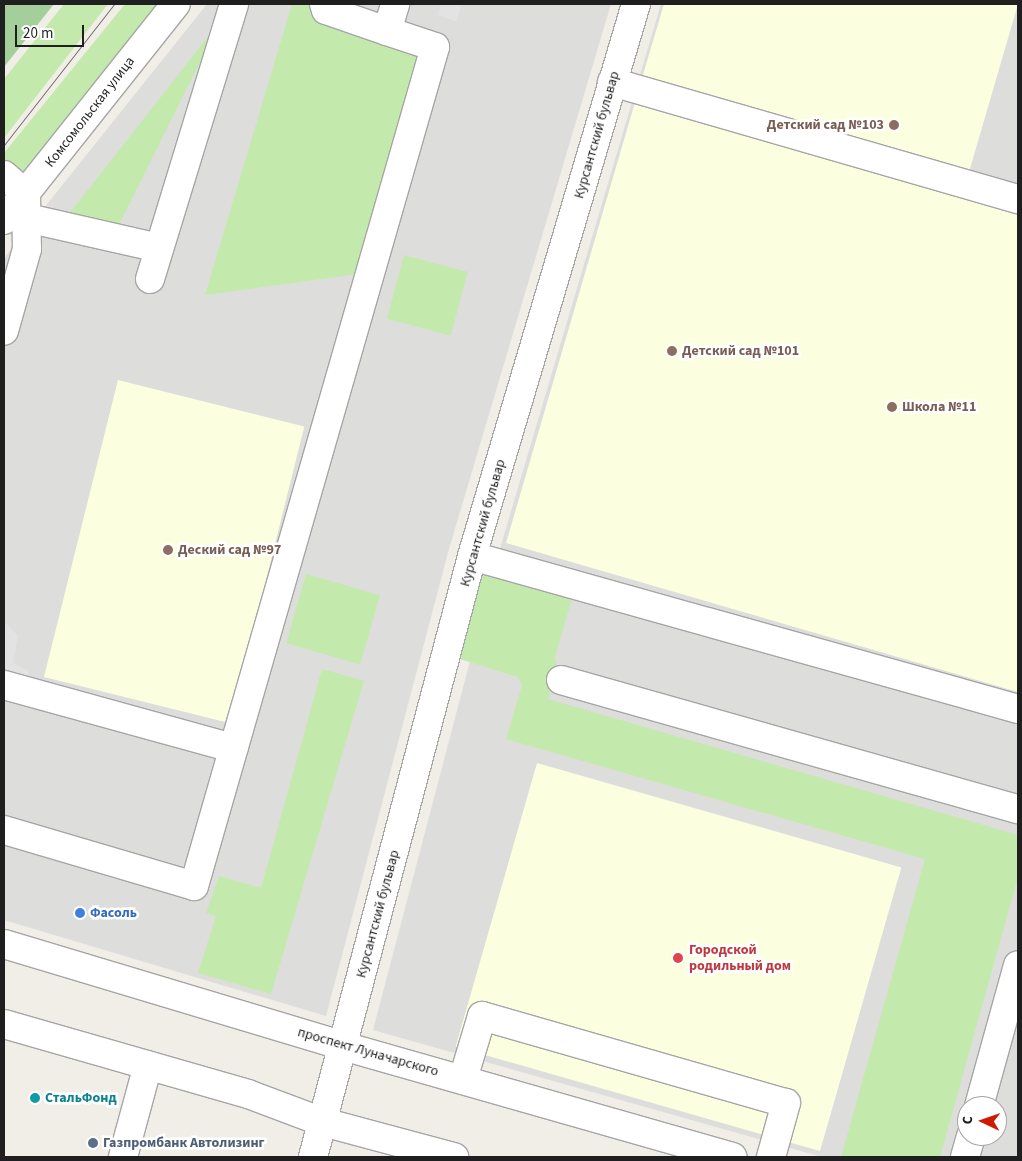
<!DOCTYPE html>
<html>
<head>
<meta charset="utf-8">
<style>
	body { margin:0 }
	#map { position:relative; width:1022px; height:1161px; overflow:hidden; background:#f0eee6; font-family:"Source Sans 3",sans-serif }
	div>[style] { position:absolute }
	.residential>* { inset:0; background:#dddddc }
	.education>* { inset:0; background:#fbffe0; transform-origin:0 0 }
	.grass>* { inset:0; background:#c3eaac; transform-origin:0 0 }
	.forest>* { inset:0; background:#a4cf9a }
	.parking>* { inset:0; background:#e3e3e3 }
	.roads { filter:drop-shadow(1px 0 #a6a6a6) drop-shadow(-1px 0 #a6a6a6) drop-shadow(0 1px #a6a6a6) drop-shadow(0 -1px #a6a6a6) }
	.minor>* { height:28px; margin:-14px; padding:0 14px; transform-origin:14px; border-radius:14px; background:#fff }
	.tram>* { height:1px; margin:-0.5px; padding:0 0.5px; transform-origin:0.5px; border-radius:0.5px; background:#6d6d6d }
	.dots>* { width:14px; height:14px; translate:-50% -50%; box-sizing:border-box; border:2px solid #fff; border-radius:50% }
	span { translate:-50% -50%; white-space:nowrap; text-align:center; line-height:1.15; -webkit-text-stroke:5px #fff; paint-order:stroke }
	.street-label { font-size:14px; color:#1f1f1f }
	.education-label { font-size:14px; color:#785e54; font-weight:700 }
	.right { translate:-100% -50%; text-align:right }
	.left { translate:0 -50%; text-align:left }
	.shop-label { font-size:14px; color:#366cbe; font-weight:700 }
	.health-label { font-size:14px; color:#be3a42; font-weight:700 }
	.culture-label { font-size:14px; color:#0d838f; font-weight:700 }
	.service-label { font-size:14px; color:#4e5e75; font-weight:700 }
	.frame { position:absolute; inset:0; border:5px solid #1f1f1f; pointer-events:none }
	.north { position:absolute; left:957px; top:1096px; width:50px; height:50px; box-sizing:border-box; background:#fff; border:1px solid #a5a5a5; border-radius:50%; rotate:273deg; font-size:14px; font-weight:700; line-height:20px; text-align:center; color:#1f1f1f }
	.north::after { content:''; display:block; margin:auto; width:18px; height:22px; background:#cf1900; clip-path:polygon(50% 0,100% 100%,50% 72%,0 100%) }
	.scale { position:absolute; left:15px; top:25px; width:69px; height:22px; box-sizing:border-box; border:2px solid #1f1f1f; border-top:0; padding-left:6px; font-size:15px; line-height:18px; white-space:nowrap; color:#1f1f1f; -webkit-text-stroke:4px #fff; paint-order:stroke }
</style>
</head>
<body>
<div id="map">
	<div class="residential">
		<div style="clip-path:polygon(207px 4px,611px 4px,449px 549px,326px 1016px,4px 920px,4px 258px)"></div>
		<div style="clip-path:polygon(evenodd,661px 4px,1018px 4px,1018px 1157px,822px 1157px,373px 1030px,496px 562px,661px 4px,967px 1106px,997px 1106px,997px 1136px,967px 1136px,967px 1106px)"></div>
	</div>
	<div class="education">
		<div style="clip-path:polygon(664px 4px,1018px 4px,969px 172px,642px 78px)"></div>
		<div style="clip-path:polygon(636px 99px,1018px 212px,1018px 692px,506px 543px)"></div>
		<div style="left:118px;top:380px;width:192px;height:306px;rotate:14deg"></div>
		<div style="left:537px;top:763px;width:379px;height:295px;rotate:16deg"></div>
	</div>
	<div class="grass">
		<div style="clip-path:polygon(64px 4px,108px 4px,4px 138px,4px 79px)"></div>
		<div style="clip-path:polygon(125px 4px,165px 4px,22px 186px,4px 171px,4px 153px)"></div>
		<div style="clip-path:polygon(292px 4px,319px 4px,430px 50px,365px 273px,205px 295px)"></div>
		<div style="clip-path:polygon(221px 20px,111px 241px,58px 228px)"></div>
		<div style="left:404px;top:255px;width:66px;height:66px;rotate:15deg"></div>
		<div style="clip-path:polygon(475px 561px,575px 588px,555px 657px,557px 668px,548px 699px,1018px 835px,1018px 877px,940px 1157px,841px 1157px,925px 859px,506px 739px,522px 685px,518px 677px,447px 655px)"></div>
		<div style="left:306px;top:574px;width:77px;height:72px;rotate:16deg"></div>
		<div style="clip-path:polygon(322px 669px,364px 681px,271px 994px,198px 973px,216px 916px,206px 913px,219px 876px,261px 888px)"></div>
	</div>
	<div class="forest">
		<div style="clip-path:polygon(4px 4px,54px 4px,4px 67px)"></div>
	</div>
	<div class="parking">
		<div style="clip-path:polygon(441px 4px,461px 4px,457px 22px,438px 15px)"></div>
		<div style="clip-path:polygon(4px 621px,18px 636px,13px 663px,29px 671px,25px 691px,4px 685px)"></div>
	</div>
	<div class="roads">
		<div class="minor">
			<div style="left:324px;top:4px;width:6px;rotate:72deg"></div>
			<div style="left:326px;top:10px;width:65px;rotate:19deg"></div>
			<div style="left:387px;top:31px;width:28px;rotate:-73deg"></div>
			<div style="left:612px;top:82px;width:423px;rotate:16.1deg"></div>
			<div style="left:4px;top:175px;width:29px;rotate:41deg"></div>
			<div style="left:26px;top:194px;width:55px;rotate:89deg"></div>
			<div style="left:27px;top:249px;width:85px;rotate:105.7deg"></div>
			<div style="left:27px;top:218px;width:135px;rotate:12.8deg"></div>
			<div style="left:4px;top:220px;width:276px;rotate:-51.5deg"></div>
			<div style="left:150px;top:279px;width:288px;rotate:-73deg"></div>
			<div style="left:472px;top:556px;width:567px;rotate:15.65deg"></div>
			<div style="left:561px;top:680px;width:475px;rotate:15.8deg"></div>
			<div style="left:4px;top:685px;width:238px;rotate:15.4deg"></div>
			<div style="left:4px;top:830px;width:198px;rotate:16.4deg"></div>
			<div style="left:194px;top:886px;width:873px;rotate:-73.97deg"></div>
			<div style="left:435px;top:47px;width:51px;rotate:-161.6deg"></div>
			<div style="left:4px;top:944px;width:354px;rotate:16.7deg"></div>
			<div style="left:343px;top:1046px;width:405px;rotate:15.9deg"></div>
			<div style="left:4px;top:1024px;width:254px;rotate:16deg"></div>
			<div style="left:248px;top:1094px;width:80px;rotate:20.5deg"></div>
			<div style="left:323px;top:1122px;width:136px;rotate:15deg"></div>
			<div style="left:463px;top:1079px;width:66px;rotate:-73.2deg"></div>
			<div style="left:482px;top:1016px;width:316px;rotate:16deg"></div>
			<div style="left:786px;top:1103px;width:56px;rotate:105.5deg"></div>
			<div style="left:979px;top:1106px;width:146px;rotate:-74.5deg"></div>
			<div style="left:123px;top:1157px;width:95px;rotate:-74.8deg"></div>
			<div style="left:313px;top:1157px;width:622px;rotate:-75.18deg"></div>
			<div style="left:472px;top:556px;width:576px;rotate:-73.45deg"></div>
			<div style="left:965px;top:1157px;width:22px;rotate:-74deg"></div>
		</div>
	</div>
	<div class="tram">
		<div style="left:4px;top:145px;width:179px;rotate:-52deg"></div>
	</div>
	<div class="dots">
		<div style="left:894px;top:125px;background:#8d6e63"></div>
		<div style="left:672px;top:351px;background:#8d6e63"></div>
		<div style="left:892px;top:407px;background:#8d6e63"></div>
		<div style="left:168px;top:550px;background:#8d6e63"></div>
		<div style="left:80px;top:913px;background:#3f7fe0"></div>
		<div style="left:678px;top:958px;background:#e0444e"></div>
		<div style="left:35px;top:1098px;background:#0f9aa8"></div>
		<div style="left:93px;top:1143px;background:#5c6f8a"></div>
	</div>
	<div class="street-label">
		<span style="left:90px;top:112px;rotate:-52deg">Комсомольская улица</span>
		<span style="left:597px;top:135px;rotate:-74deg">Курсантский бульвар</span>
		<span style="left:483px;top:523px;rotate:-74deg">Курсантский бульвар</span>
		<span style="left:378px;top:914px;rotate:-75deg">Курсантский бульвар</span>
		<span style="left:368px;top:1052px;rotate:16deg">проспект Луначарского</span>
	</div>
	<div class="education-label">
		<span class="right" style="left:884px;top:125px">Детский сад №103</span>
		<span class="left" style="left:682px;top:351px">Детский сад №101</span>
		<span class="left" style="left:902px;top:407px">Школа №11</span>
		<span class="left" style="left:178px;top:550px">Деский сад №97</span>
	</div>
	<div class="shop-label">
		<span class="left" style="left:90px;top:913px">Фасоль</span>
	</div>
	<div class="health-label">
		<span class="left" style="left:689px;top:958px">Городской<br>родильный дом</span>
	</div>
	<div class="culture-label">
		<span class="left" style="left:45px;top:1098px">СтальФонд</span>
	</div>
	<div class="service-label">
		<span class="left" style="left:103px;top:1143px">Газпромбанк Автолизинг</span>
	</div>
	<div class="frame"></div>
	<div class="north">С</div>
	<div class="scale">20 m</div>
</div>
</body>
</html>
